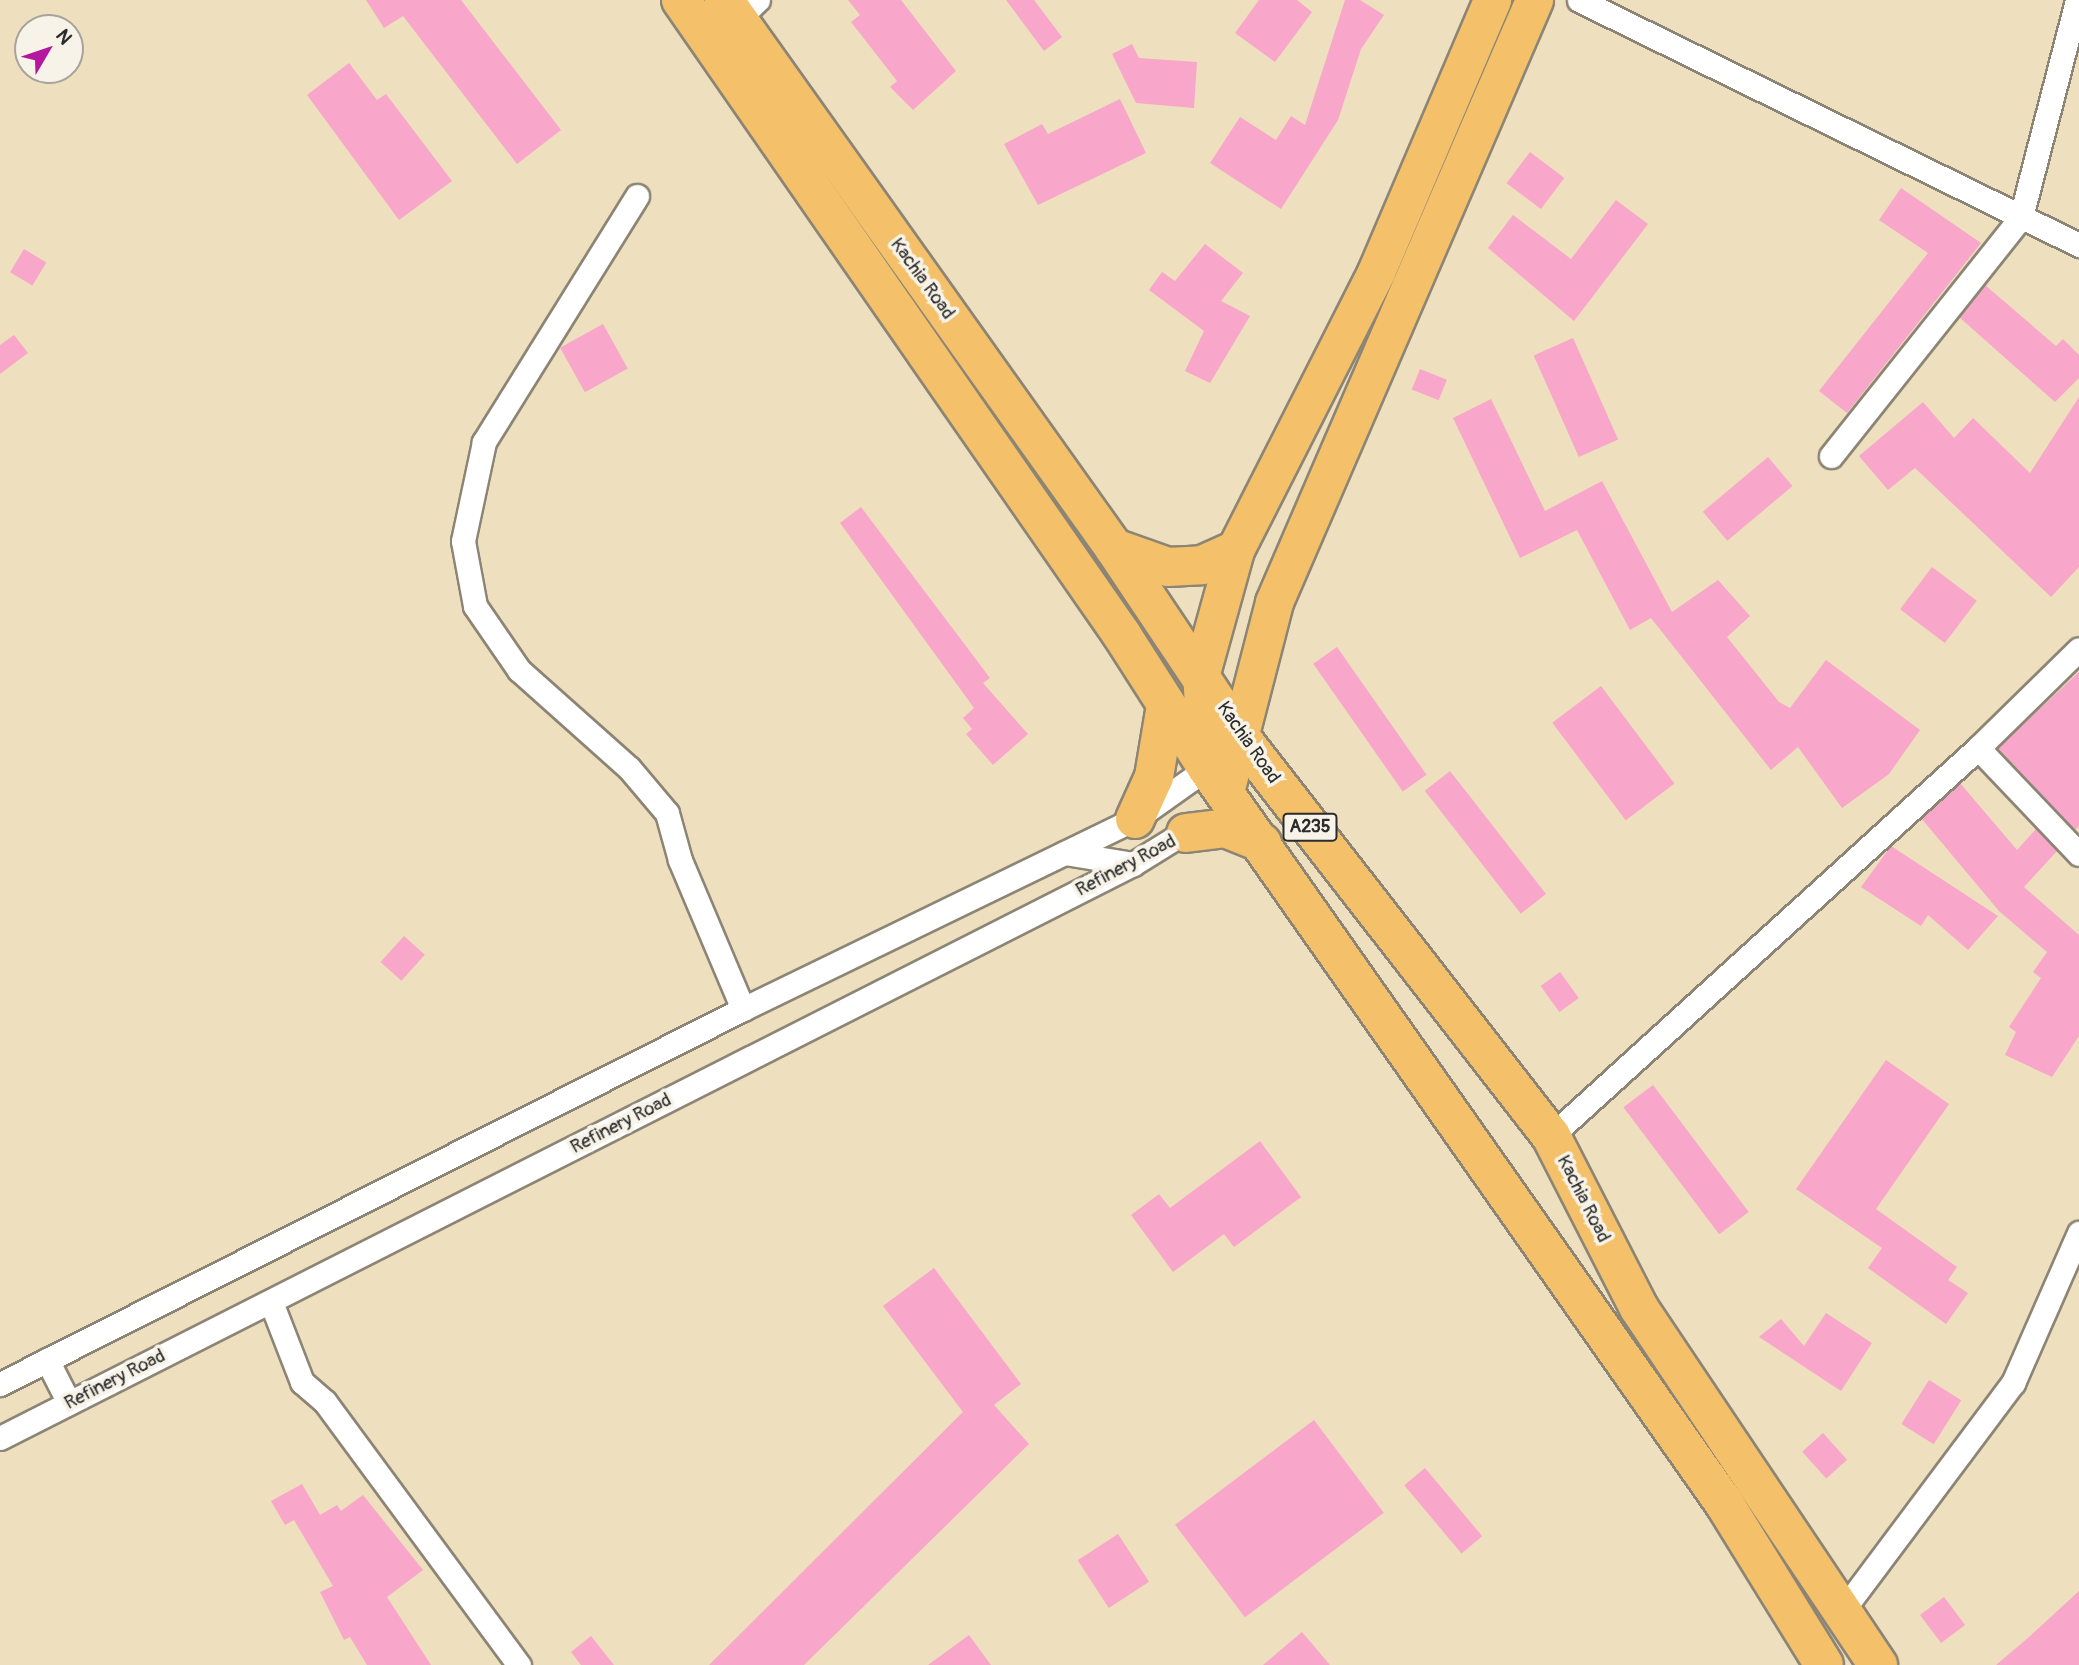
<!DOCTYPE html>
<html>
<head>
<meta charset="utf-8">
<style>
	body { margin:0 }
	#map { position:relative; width:2079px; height:1665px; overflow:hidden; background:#eedfbf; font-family:Pangolin,sans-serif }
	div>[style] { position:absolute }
	.building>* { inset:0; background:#f8a6ca; transform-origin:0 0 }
	.roads { filter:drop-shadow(2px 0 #8c8575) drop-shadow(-2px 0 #8c8575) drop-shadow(0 2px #8c8575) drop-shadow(0 -2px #8c8575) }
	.minor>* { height:23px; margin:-11.5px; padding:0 11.5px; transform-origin:11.5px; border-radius:11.5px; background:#fff }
	.primary>* { height:37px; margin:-18.5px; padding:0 18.5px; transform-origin:18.5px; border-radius:18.5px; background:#f4c16a }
	.trunk>* { height:38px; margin:-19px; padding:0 19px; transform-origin:19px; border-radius:19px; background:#f4c16a }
	span { translate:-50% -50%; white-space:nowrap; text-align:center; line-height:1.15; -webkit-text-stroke:7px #f7f3e8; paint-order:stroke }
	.shield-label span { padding:2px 5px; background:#f7f3e8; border:2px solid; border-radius:5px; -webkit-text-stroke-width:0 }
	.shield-label { font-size:18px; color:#2b2b2b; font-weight:700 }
	.street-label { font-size:19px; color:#2b2b2b }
	.north { position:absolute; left:14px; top:14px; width:70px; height:70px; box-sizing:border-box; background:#f7f3e8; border:2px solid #a5a39c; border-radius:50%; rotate:51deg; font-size:19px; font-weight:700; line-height:28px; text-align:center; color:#2b2b2b }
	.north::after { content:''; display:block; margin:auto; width:24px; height:32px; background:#b5179e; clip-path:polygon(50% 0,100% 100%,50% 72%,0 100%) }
</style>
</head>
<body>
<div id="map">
	<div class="building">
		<div style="clip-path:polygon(366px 0,461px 0,561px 130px,517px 164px,403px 16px,384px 28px)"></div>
		<div style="clip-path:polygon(848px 0,901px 0,956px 71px,913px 110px,890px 87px,897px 81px,851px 22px,860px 15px)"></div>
		<div style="clip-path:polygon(1006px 0,1034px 0,1062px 37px,1044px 51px)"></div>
		<div style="clip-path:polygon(1259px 0,1297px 0,1312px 12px,1275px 62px,1235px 33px)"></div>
		<div style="clip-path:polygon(1345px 0,1360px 0,1384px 15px,1361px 49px,1338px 120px,1281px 209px,1210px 163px,1240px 117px,1276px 140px,1291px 116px,1305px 125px)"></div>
		<div style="clip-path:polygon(1132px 44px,1139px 58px,1197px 62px,1194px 108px,1136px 103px,1112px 54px)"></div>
		<div style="clip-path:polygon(349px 63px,377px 100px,386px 94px,452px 181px,399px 220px,307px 95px)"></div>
		<div style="clip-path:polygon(1120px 99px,1146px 153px,1038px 205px,1004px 144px,1042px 124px,1048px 134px)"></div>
		<div style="left:1530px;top:152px;width:43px;height:39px;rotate:37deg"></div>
		<div style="clip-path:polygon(1901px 188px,1981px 243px,1847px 413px,1819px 391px,1928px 253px,1879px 220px)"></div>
		<div style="clip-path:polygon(1616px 200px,1648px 224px,1574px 321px,1488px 248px,1513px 215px,1571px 259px)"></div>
		<div style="clip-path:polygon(1205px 244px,1243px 273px,1221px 301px,1250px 316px,1210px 383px,1185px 371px,1204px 331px,1149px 290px,1162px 272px,1175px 281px)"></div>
		<div style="left:24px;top:249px;width:26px;height:27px;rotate:31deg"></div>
		<div style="clip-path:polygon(1985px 285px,2056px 346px,2063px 339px,2079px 355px,2079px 378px,2055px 402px,1959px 317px)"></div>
		<div style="left:603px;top:324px;width:51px;height:49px;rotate:61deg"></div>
		<div style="clip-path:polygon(14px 335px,28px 353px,0 374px,0 345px)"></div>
		<div style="left:1573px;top:338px;width:111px;height:43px;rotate:66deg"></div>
		<div style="left:1420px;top:369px;width:29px;height:22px;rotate:22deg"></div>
		<div style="clip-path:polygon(2079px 397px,2079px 567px,2051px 597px,1915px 468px,1888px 490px,1859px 456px,1923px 402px,1954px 438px,1973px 418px,2030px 473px)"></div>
		<div style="clip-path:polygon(1491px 399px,1545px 511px,1602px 481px,1672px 612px,1718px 580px,1750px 616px,1727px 637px,1779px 702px,1790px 708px,1826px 660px,1920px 730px,1889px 774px,1842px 808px,1798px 747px,1771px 770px,1651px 618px,1630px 630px,1577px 530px,1520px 558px,1453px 418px)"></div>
		<div style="left:1768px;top:457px;width:38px;height:85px;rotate:50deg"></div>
		<div style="clip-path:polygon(861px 507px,990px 678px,983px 683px,1028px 734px,993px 765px,966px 734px,972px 729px,963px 718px,974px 708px,840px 523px)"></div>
		<div style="left:1932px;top:567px;width:56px;height:53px;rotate:37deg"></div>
		<div style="left:1337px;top:647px;width:156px;height:29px;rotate:55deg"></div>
		<div style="clip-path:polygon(2079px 672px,2079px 826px,2075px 830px,1998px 748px)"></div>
		<div style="left:1601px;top:686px;width:122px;height:61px;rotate:53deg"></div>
		<div style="left:1450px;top:771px;width:156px;height:32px;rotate:52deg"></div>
		<div style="clip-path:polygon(1960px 783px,2017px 850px,2036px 829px,2057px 851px,2024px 887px,2079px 935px,2079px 1036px,2052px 1077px,2005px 1055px,2016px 1032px,2009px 1027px,2041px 978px,2033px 972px,2047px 952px,1999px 911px,1921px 818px)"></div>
		<div style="clip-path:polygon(1891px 846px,1998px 916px,1968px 950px,1928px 915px,1921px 926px,1861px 887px)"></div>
		<div style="left:404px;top:936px;width:28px;height:35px;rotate:42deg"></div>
		<div style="left:1560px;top:972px;width:32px;height:24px;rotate:54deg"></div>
		<div style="clip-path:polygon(1886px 1060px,1949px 1104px,1876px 1209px,1957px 1267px,1948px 1280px,1968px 1293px,1946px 1324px,1868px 1268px,1882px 1248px,1796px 1189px)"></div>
		<div style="left:1653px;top:1085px;width:159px;height:37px;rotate:53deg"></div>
		<div style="clip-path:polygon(1260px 1141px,1301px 1197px,1234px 1247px,1224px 1234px,1173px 1272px,1131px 1215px,1159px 1194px,1170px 1208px)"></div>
		<div style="clip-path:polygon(934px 1268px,1021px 1384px,994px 1405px,1029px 1444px,804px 1665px,709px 1665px,963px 1412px,883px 1306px)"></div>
		<div style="clip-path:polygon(1826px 1313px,1872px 1343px,1841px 1391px,1759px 1337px,1781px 1319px,1804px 1346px)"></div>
		<div style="left:1929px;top:1380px;width:38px;height:52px;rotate:32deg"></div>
		<div style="left:1314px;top:1420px;width:116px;height:174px;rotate:53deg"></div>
		<div style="left:1823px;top:1433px;width:36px;height:28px;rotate:48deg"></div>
		<div style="left:1425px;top:1468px;width:89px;height:27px;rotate:50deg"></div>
		<div style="clip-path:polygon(302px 1484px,320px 1515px,337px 1505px,341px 1511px,363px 1495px,423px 1570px,387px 1597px,431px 1665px,367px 1665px,350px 1637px,344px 1640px,320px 1592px,333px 1586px,294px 1520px,285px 1525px,271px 1501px)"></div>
		<div style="left:1118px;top:1534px;width:57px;height:48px;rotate:57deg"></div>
		<div style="clip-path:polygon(2079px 1591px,2079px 1665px,1996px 1665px,2029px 1637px)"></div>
		<div style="left:1944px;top:1597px;width:35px;height:30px;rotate:53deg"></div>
		<div style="clip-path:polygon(1302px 1632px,1330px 1665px,1263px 1665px)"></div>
		<div style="clip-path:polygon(969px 1635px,991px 1665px,928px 1665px)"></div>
		<div style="clip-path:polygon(591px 1636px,614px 1665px,581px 1665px,571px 1652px)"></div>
	</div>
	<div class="roads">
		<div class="minor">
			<div style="left:1579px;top:0;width:557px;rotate:26.1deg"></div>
			<div style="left:737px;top:20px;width:29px;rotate:-44deg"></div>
			<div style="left:637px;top:196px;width:290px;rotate:121.9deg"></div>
			<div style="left:484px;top:442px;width:101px;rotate:102deg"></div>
			<div style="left:463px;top:541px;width:66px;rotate:79.5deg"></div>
			<div style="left:475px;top:606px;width:78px;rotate:55.5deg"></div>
			<div style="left:519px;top:670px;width:147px;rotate:41.7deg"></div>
			<div style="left:629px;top:768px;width:59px;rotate:49.8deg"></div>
			<div style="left:667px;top:813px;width:49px;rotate:74.5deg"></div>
			<div style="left:680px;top:860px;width:162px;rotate:67.1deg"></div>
			<div style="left:1831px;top:456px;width:305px;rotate:-51.5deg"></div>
			<div style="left:2021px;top:217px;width:224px;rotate:-75.5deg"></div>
			<div style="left:1978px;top:748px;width:146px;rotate:46.4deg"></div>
			<div style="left:1065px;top:853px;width:69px;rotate:9.2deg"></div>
			<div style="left:1551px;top:1136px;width:577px;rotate:-42.26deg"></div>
			<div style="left:1978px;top:748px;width:141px;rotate:-44.4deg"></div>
			<div style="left:271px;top:1302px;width:86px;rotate:68.8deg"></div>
			<div style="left:302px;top:1382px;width:30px;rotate:41deg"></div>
			<div style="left:325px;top:1402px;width:327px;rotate:53.6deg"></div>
			<div style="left:47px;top:1360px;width:48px;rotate:62.9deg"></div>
			<div style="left:0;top:1384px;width:832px;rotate:-26.78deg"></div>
			<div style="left:743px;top:1009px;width:436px;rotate:-25.9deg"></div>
			<div style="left:1135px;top:819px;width:88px;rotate:-35.3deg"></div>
			<div style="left:0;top:1438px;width:1270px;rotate:-26.87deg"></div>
			<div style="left:1133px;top:864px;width:74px;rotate:-31.8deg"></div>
			<div style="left:1843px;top:1610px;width:284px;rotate:-53.2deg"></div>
			<div style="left:2013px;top:1383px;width:164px;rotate:-66.3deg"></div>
		</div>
		<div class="primary">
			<div style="left:1207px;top:768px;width:95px;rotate:-93.6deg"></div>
			<div style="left:1201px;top:673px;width:128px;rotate:-74.5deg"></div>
			<div style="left:1235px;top:550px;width:312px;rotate:-63.1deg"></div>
			<div style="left:1376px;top:272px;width:296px;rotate:-66.9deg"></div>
			<div style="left:1226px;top:788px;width:192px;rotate:-75.5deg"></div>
			<div style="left:1274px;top:602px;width:656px;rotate:-66.64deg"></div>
		</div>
		<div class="trunk">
			<div style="left:681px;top:0;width:773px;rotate:55.22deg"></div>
			<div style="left:1122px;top:635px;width:158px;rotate:57.4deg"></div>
			<div style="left:1207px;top:768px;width:899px;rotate:54.88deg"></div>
			<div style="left:1724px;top:1503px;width:190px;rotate:58.3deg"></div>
			<div style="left:724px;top:0;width:673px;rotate:54.56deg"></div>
			<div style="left:1114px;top:548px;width:230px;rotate:56.2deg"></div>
			<div style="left:1242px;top:739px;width:503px;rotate:52.11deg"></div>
			<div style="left:1551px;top:1136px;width:193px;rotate:62.9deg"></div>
			<div style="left:1639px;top:1308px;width:430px;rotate:56.2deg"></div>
			<div style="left:1114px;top:548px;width:57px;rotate:19.4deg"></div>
			<div style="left:1168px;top:567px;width:34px;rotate:-3deg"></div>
			<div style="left:1202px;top:565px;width:36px;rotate:-24deg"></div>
			<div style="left:1135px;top:819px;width:46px;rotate:-65.7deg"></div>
			<div style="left:1154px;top:777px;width:73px;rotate:-80.5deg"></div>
			<div style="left:1186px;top:833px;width:39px;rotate:-7deg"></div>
			<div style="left:1225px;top:828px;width:40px;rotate:22deg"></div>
		</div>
	</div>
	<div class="shield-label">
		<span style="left:1310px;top:827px">A235</span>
	</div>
	<div class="street-label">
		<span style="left:922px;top:279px;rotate:54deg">Kachia Road</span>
		<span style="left:1248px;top:743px;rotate:55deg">Kachia Road</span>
		<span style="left:1126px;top:866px;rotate:-28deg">Refinery Road</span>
		<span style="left:621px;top:1124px;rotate:-27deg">Refinery Road</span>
		<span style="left:1583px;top:1199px;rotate:63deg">Kachia Road</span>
		<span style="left:115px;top:1380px;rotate:-27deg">Refinery Road</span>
	</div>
	<div class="north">N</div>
</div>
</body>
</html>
